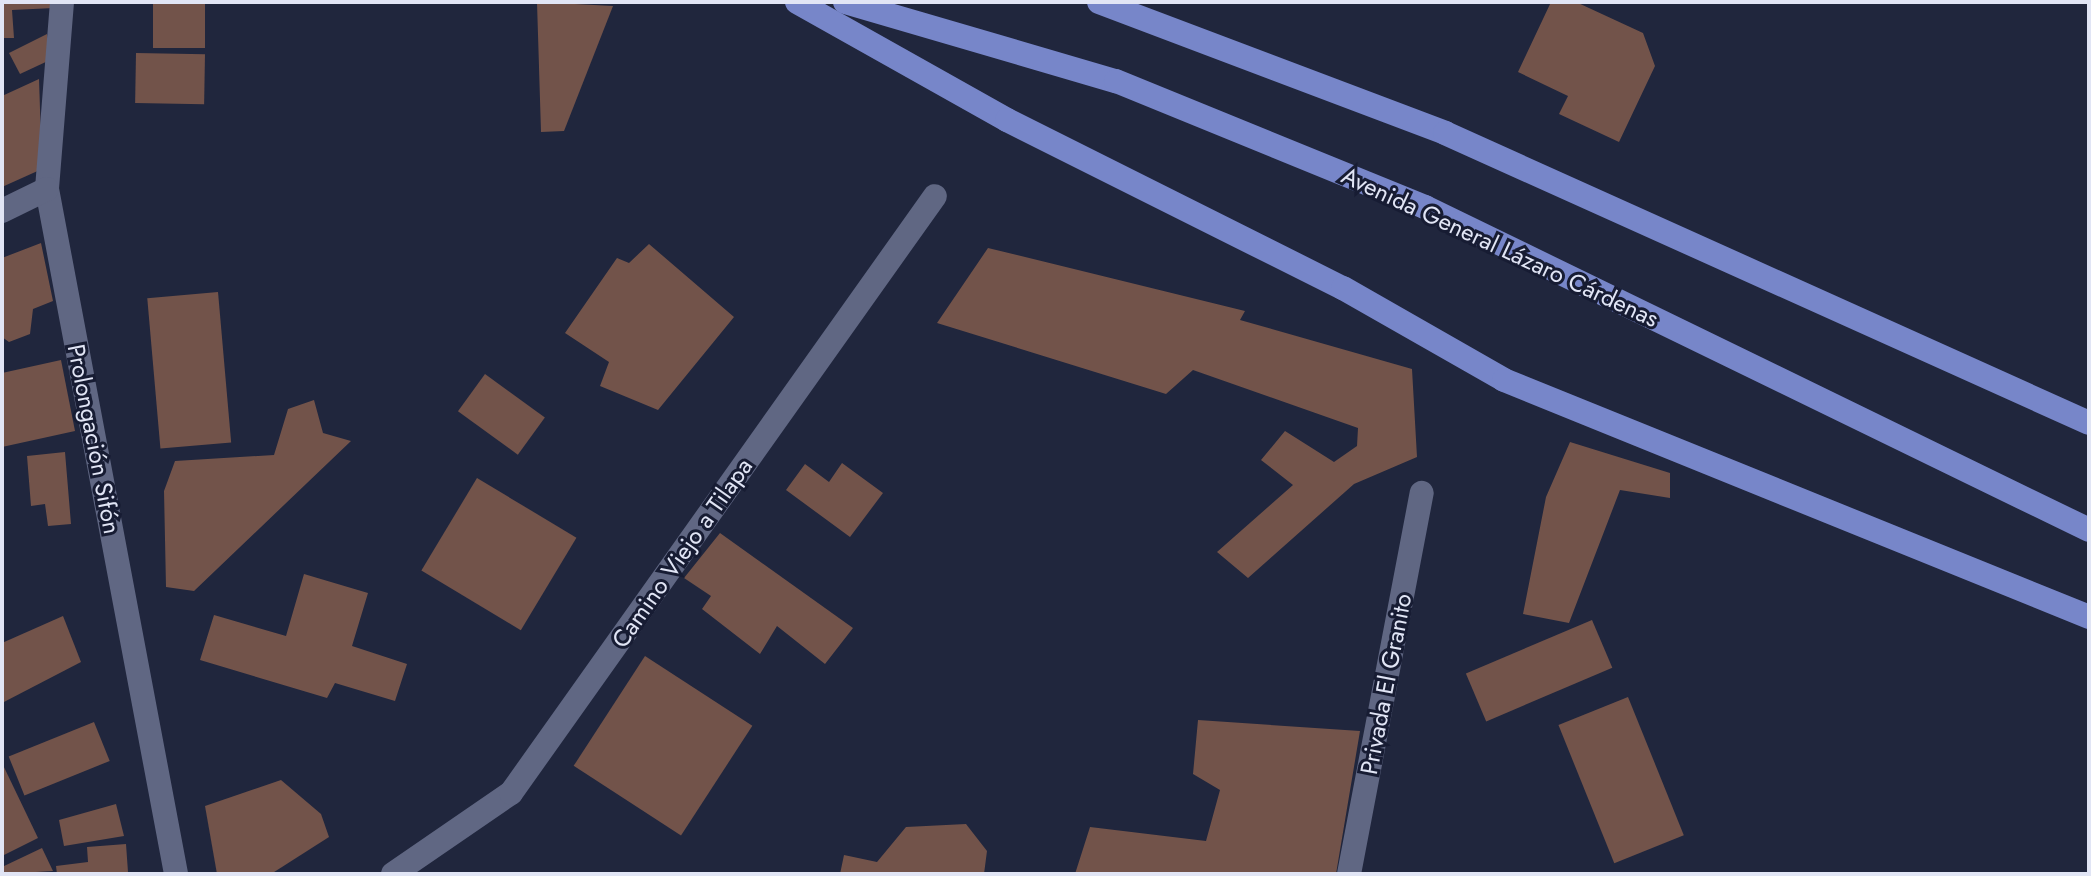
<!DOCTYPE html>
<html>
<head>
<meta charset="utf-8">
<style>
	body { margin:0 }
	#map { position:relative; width:2091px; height:876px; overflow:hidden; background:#20263d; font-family:Jost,sans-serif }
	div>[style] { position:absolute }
	.building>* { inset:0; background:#72534a; transform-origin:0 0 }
	.street>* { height:24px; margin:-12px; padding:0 12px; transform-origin:12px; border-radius:12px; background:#606783 }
	.primary>* { height:24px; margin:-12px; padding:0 12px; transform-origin:12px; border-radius:12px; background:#7786c9 }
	span { translate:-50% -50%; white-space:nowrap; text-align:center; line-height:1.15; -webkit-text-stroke:6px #171c33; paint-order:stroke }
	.street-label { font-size:24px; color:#e1e5f5 }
	.frame { position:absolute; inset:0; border:4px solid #e1e5f5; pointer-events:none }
</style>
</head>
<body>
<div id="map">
	<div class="building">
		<div style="clip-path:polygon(2px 2px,54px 2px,54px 8px,12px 10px,14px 38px,2px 38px)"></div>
		<div style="left:153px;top:2px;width:52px;height:46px"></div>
		<div style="clip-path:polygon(537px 2px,613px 6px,564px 131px,541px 132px)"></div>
		<div style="clip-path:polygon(1551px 2px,1576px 2px,1643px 33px,1655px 66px,1619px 142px,1559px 114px,1568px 96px,1518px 72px)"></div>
		<div style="clip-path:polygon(47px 34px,50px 60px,20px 74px,9px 53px)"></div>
		<div style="left:136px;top:53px;width:69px;height:50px;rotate:1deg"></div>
		<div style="clip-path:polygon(39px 79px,42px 169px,2px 187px,2px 96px)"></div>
		<div style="clip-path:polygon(41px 243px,53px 301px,33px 309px,30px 334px,9px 342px,2px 337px,2px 258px)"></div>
		<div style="clip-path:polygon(649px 244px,734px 317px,658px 410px,600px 386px,609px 362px,565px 333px,617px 258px,629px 263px)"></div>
		<div style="clip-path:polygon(988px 248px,1245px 311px,1240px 320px,1412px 369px,1417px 457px,1354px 484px,1248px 578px,1217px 552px,1293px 485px,1261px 460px,1285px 431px,1334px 462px,1357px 446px,1358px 428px,1193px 370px,1166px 394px,937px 323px)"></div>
		<div style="left:218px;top:292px;width:151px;height:71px;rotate:85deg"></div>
		<div style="clip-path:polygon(61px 360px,75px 431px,2px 447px,2px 373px)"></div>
		<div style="left:485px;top:374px;width:74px;height:46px;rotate:36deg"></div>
		<div style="clip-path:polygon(314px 400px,323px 433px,351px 441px,194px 591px,166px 587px,164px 491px,175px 461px,274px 455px,288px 409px)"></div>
		<div style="clip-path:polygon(1570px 442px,1670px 473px,1670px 498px,1620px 490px,1569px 623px,1523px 614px,1546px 497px)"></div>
		<div style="clip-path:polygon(65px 452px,71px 524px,48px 526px,45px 504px,31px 506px,27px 456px)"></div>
		<div style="clip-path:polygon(842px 463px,883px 493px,850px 537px,786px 490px,805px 464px,829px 482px)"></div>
		<div style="left:477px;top:478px;width:116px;height:108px;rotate:31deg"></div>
		<div style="clip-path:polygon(720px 533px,853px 628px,825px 664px,777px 626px,760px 654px,702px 609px,711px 596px,684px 578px)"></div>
		<div style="clip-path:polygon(304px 574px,368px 593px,352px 646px,407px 664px,395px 701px,335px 683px,327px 698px,200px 660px,214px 615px,286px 636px)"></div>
		<div style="clip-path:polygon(63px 616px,81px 662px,2px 703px,2px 643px)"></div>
		<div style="left:1592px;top:620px;width:52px;height:137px;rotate:67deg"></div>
		<div style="left:645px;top:656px;width:128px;height:131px;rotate:33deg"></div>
		<div style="left:1628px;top:697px;width:149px;height:75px;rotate:68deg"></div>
		<div style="clip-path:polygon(1198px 720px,1360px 731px,1336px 874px,1075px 874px,1090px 827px,1206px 841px,1220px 790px,1193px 774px)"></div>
		<div style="left:94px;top:722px;width:42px;height:92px;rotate:68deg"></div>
		<div style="clip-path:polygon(2px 763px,38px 838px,2px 856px)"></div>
		<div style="clip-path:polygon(281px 780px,321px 814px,329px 837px,271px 874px,217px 874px,205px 806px)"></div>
		<div style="clip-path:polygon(116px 804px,124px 836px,64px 846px,59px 820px)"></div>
		<div style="clip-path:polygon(966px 824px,987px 851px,984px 874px,840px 874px,844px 855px,877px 862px,906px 827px)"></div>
		<div style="clip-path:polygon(126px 844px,128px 872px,57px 874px,56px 866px,88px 862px,87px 847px)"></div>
		<div style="clip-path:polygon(42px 848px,53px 871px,2px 874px,2px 867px)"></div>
	</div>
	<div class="street">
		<div style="left:62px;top:2px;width:188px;rotate:94.6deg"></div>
		<div style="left:47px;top:189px;width:697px;rotate:79.33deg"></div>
		<div style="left:2px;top:211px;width:50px;rotate:-26.1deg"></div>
		<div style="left:393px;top:874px;width:143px;rotate:-34.5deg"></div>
		<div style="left:511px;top:793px;width:732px;rotate:-54.62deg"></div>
		<div style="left:1349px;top:874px;width:388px;rotate:-79.2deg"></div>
	</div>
	<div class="primary">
		<div style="left:797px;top:2px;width:241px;rotate:29.3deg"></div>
		<div style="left:1007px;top:120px;width:376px;rotate:26.6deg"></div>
		<div style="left:1343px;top:288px;width:185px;rotate:29.7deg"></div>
		<div style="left:1504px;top:380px;width:631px;rotate:22.05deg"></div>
		<div style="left:845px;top:2px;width:282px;rotate:16.3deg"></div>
		<div style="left:1116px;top:81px;width:334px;rotate:22.2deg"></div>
		<div style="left:1425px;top:207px;width:738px;rotate:25.94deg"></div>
		<div style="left:1099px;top:2px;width:370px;rotate:20.7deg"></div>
		<div style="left:1445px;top:133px;width:706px;rotate:24.24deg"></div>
	</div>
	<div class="street-label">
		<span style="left:1500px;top:247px;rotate:25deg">Avenida General Lázaro Cárdenas</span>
		<span style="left:94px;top:439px;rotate:79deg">Prolongación Sifón</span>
		<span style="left:682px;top:553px;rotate:-55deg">Camino Viejo a Tilapa</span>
		<span style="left:1386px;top:684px;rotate:-79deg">Privada El Granito</span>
	</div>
	<div class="frame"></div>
</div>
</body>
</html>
